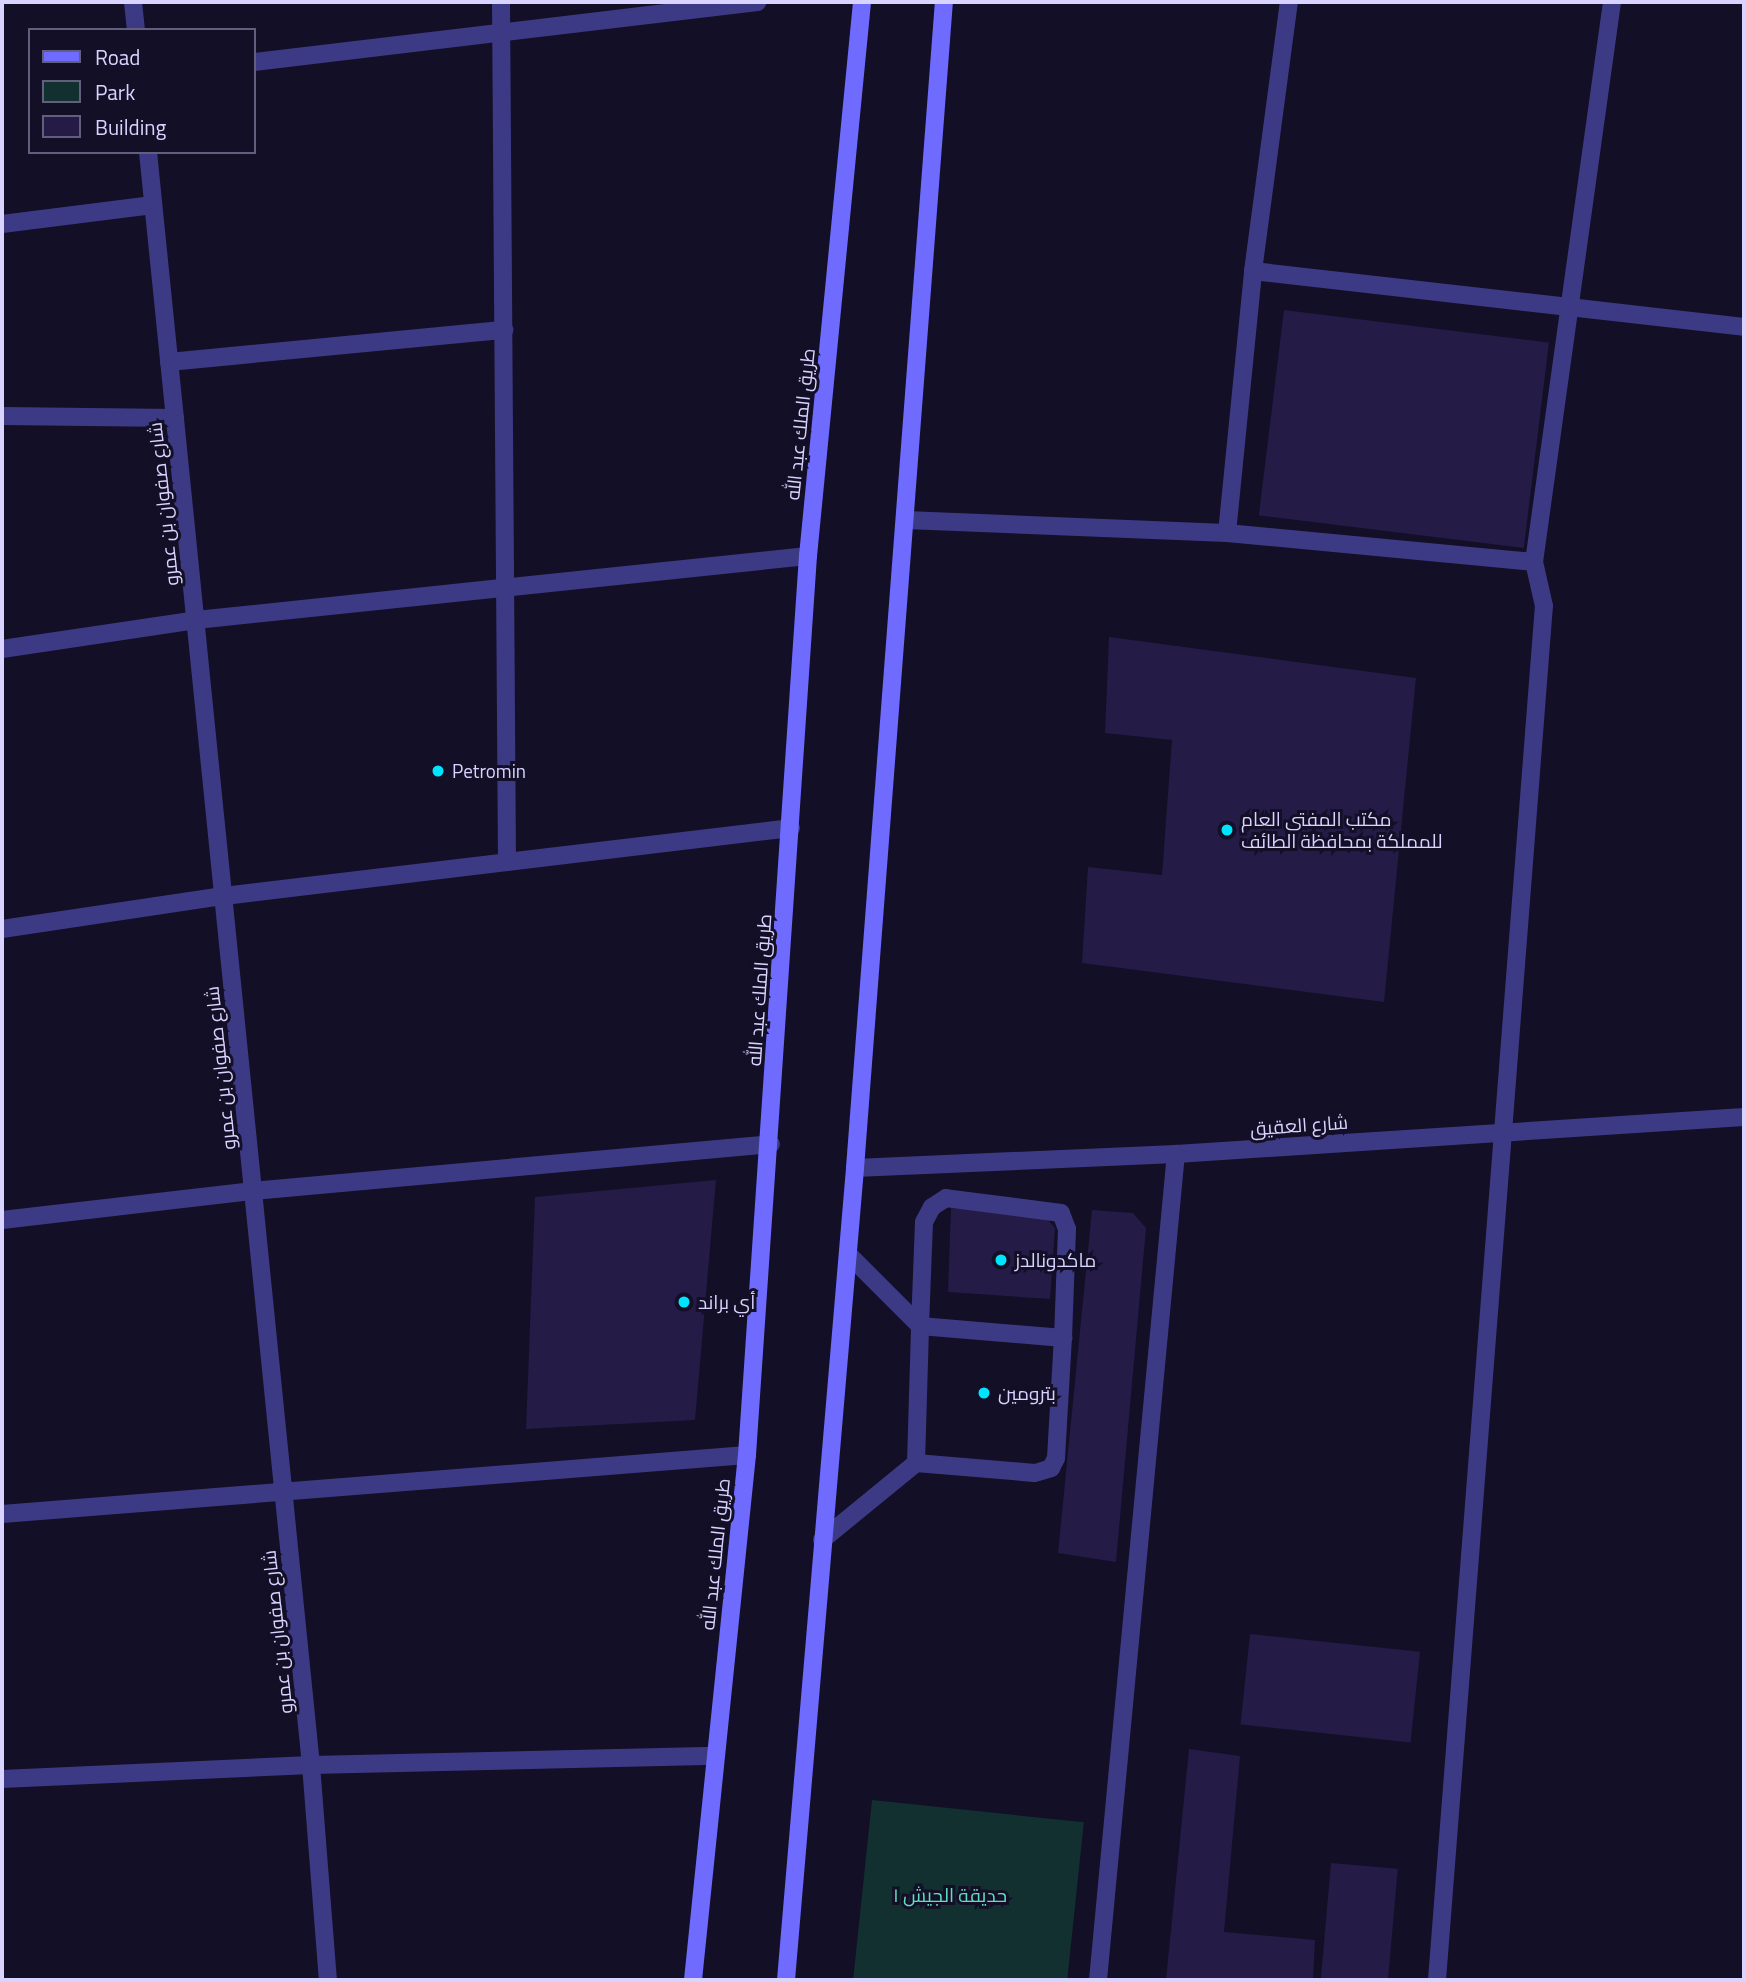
<!DOCTYPE html>
<html>
<head>
<meta charset="utf-8">
<style>
	body { margin:0 }
	#map { position:relative; width:1746px; height:1982px; overflow:hidden; background:#130f26; font-family:"Titillium Web",Cairo,sans-serif }
	div>[style] { position:absolute }
	.green>* { inset:0; background:#12302f; transform-origin:0 0 }
	.building>* { inset:0; background:#241b47; transform-origin:0 0 }
	.service>* { height:18px; margin:-9px; padding:0 9px; transform-origin:9px; border-radius:9px; background:#3d3a85 }
	.minor>* { height:18px; margin:-9px; padding:0 9px; transform-origin:9px; border-radius:9px; background:#3d3a85 }
	.secondary>* { height:18px; margin:-9px; padding:0 9px; transform-origin:9px; border-radius:9px; background:#6f6bff }
	.dots>* { width:19px; height:19px; translate:-50% -50%; box-sizing:border-box; border:4px solid #130f26; border-radius:50% }
	span { translate:-50% -50%; white-space:nowrap; text-align:center; line-height:1.15; -webkit-text-stroke:6px #130f26; paint-order:stroke }
	.street-label { font-size:19px; color:#d9d4ff }
	.poi-label { font-size:19px; color:#d9d4ff }
	.left { translate:0 -50%; text-align:left }
	.park-label { font-size:19px; color:#5fe0c0 }
	.frame { position:absolute; inset:0; border:4px solid #d9d4ff; pointer-events:none }
	.legend { position:absolute; left:28px; top:28px; width:228px; height:126px; box-sizing:border-box; background:#130f26; border:2px solid #625e7d; margin:0; padding:9px 12px; list-style:none; font-size:21px; color:#d9d4ff }
	.legend li { display:flex; align-items:center; gap:14px; height:35px }
	.legend b { width:35px; border:2px solid #625e7d }
</style>
</head>
<body>
<div id="map">
	<div class="green">
		<div style="left:872px;top:1800px;width:213px;height:181px;rotate:6deg"></div>
	</div>
	<div class="building">
		<div style="left:1284px;top:310px;width:267px;height:207px;rotate:7deg"></div>
		<div style="clip-path:polygon(1109px 637px,1416px 678px,1384px 1002px,1082px 963px,1088px 867px,1162px 875px,1172px 740px,1105px 733px)"></div>
		<div style="clip-path:polygon(716px 1180px,695px 1420px,526px 1429px,535px 1197px)"></div>
		<div style="clip-path:polygon(951px 1208px,1043px 1214px,1055px 1228px,1050px 1299px,948px 1292px)"></div>
		<div style="clip-path:polygon(1092px 1210px,1133px 1213px,1146px 1228px,1116px 1562px,1058px 1553px)"></div>
		<div style="left:1250px;top:1634px;width:171px;height:91px;rotate:6deg"></div>
		<div style="clip-path:polygon(1189px 1749px,1240px 1756px,1224px 1932px,1315px 1940px,1313px 1980px,1166px 1980px)"></div>
		<div style="left:1331px;top:1863px;width:67px;height:117px;rotate:5deg"></div>
	</div>
	<div class="service">
		<div style="left:916px;top:1463px;width:119px;rotate:4.8deg"></div>
		<div style="left:1035px;top:1473px;width:17px;rotate:-17deg"></div>
		<div style="left:1051px;top:1468px;width:11px;rotate:-63deg"></div>
		<div style="left:1056px;top:1458px;width:120px;rotate:-86.7deg"></div>
		<div style="left:1063px;top:1338px;width:109px;rotate:-87.9deg"></div>
		<div style="left:1067px;top:1229px;width:17px;rotate:-111deg"></div>
		<div style="left:1061px;top:1213px;width:116px;rotate:-172.6deg"></div>
		<div style="left:946px;top:1198px;width:17px;rotate:147deg"></div>
		<div style="left:932px;top:1207px;width:17px;rotate:118deg"></div>
		<div style="left:924px;top:1222px;width:104px;rotate:92.2deg"></div>
		<div style="left:920px;top:1326px;width:144px;rotate:4.8deg"></div>
		<div style="left:822px;top:1540px;width:122px;rotate:-39.3deg"></div>
		<div style="left:916px;top:1463px;width:137px;rotate:-88.3deg"></div>
		<div style="left:920px;top:1326px;width:102px;rotate:-135deg"></div>
	</div>
	<div class="minor">
		<div style="left:133px;top:2px;width:28px;rotate:84deg"></div>
		<div style="left:501px;top:2px;width:860px;rotate:89.6deg"></div>
		<div style="left:254px;top:62px;width:507px;rotate:-6.8deg"></div>
		<div style="left:148px;top:152px;width:1621px;rotate:84.23deg"></div>
		<div style="left:311px;top:1765px;width:216px;rotate:85.5deg"></div>
		<div style="left:2px;top:224px;width:152px;rotate:-7.2deg"></div>
		<div style="left:1253px;top:271px;width:494px;rotate:6.5deg"></div>
		<div style="left:169px;top:362px;width:337px;rotate:-5.5deg"></div>
		<div style="left:2px;top:416px;width:173px;rotate:0.7deg"></div>
		<div style="left:906px;top:520px;width:321px;rotate:2.3deg"></div>
		<div style="left:1227px;top:533px;width:308px;rotate:5.4deg"></div>
		<div style="left:1227px;top:533px;width:263px;rotate:-84.3deg"></div>
		<div style="left:1253px;top:271px;width:271px;rotate:-82.4deg"></div>
		<div style="left:2px;top:649px;width:196px;rotate:-8.5deg"></div>
		<div style="left:196px;top:620px;width:615px;rotate:-5.97deg"></div>
		<div style="left:2px;top:929px;width:224px;rotate:-8.5deg"></div>
		<div style="left:224px;top:896px;width:571px;rotate:-6.84deg"></div>
		<div style="left:855px;top:1168px;width:321px;rotate:-2.5deg"></div>
		<div style="left:1176px;top:1154px;width:569px;rotate:-3.73deg"></div>
		<div style="left:2px;top:1220px;width:253px;rotate:-6.6deg"></div>
		<div style="left:253px;top:1191px;width:520px;rotate:-5.18deg"></div>
		<div style="left:2px;top:1514px;width:747px;rotate:-4.53deg"></div>
		<div style="left:2px;top:1779px;width:309px;rotate:-2.6deg"></div>
		<div style="left:311px;top:1765px;width:405px;rotate:-1.3deg"></div>
		<div style="left:1098px;top:1980px;width:830px;rotate:-84.61deg"></div>
		<div style="left:1437px;top:1980px;width:1378px;rotate:-85.55deg"></div>
		<div style="left:1544px;top:606px;width:45px;rotate:-102.8deg"></div>
		<div style="left:1534px;top:562px;width:565px;rotate:-82.07deg"></div>
	</div>
	<div class="secondary">
		<div style="left:693px;top:1980px;width:528px;rotate:-84.13deg"></div>
		<div style="left:747px;top:1455px;width:901px;rotate:-86.12deg"></div>
		<div style="left:808px;top:556px;width:557px;rotate:-84.43deg"></div>
		<div style="left:786px;top:1980px;width:815px;rotate:-85.14deg"></div>
		<div style="left:855px;top:1168px;width:1169px;rotate:-85.64deg"></div>
	</div>
	<div class="dots">
		<div style="left:438px;top:771px;background:#00e5ff"></div>
		<div style="left:1227px;top:830px;background:#00e5ff"></div>
		<div style="left:1001px;top:1260px;background:#00e5ff"></div>
		<div style="left:684px;top:1302px;background:#00e5ff"></div>
		<div style="left:984px;top:1393px;background:#00e5ff"></div>
	</div>
	<div class="street-label">
		<span style="left:800px;top:424px;rotate:-84deg">طريق الملك عبد الله</span>
		<span style="left:163px;top:504px;rotate:-96deg">شارع صفوان بن عمرو</span>
		<span style="left:759px;top:990px;rotate:-86deg">طريق الملك عبد الله</span>
		<span style="left:220px;top:1068px;rotate:-96deg">شارع صفوان بن عمرو</span>
		<span style="left:1299px;top:1125px;rotate:-4deg">شارع العقيق</span>
		<span style="left:715px;top:1554px;rotate:-84deg">طريق الملك عبد الله</span>
		<span style="left:277px;top:1632px;rotate:-96deg">شارع صفوان بن عمرو</span>
	</div>
	<div class="poi-label">
		<span class="left" style="left:452px;top:771px">Petromin</span>
		<span class="left" style="left:1241px;top:830px">مكتب المفتي العام<br>للمملكة بمحافظة الطائف</span>
		<span class="left" style="left:1015px;top:1260px">ماكدونالدز</span>
		<span class="left" style="left:698px;top:1302px">أي براند</span>
		<span class="left" style="left:998px;top:1393px">بترومين</span>
	</div>
	<div class="park-label">
		<span style="left:950px;top:1895px">حديقة الجيش ١</span>
	</div>
	<div class="frame"></div>
	<ul class="legend">
	<li><b style="height:9px;background:#6f6bff"></b>Road</li>
	<li><b style="height:19px;background:#12302f"></b>Park</li>
	<li><b style="height:19px;background:#241b47"></b>Building</li>
	</ul>
</div>
</body>
</html>
